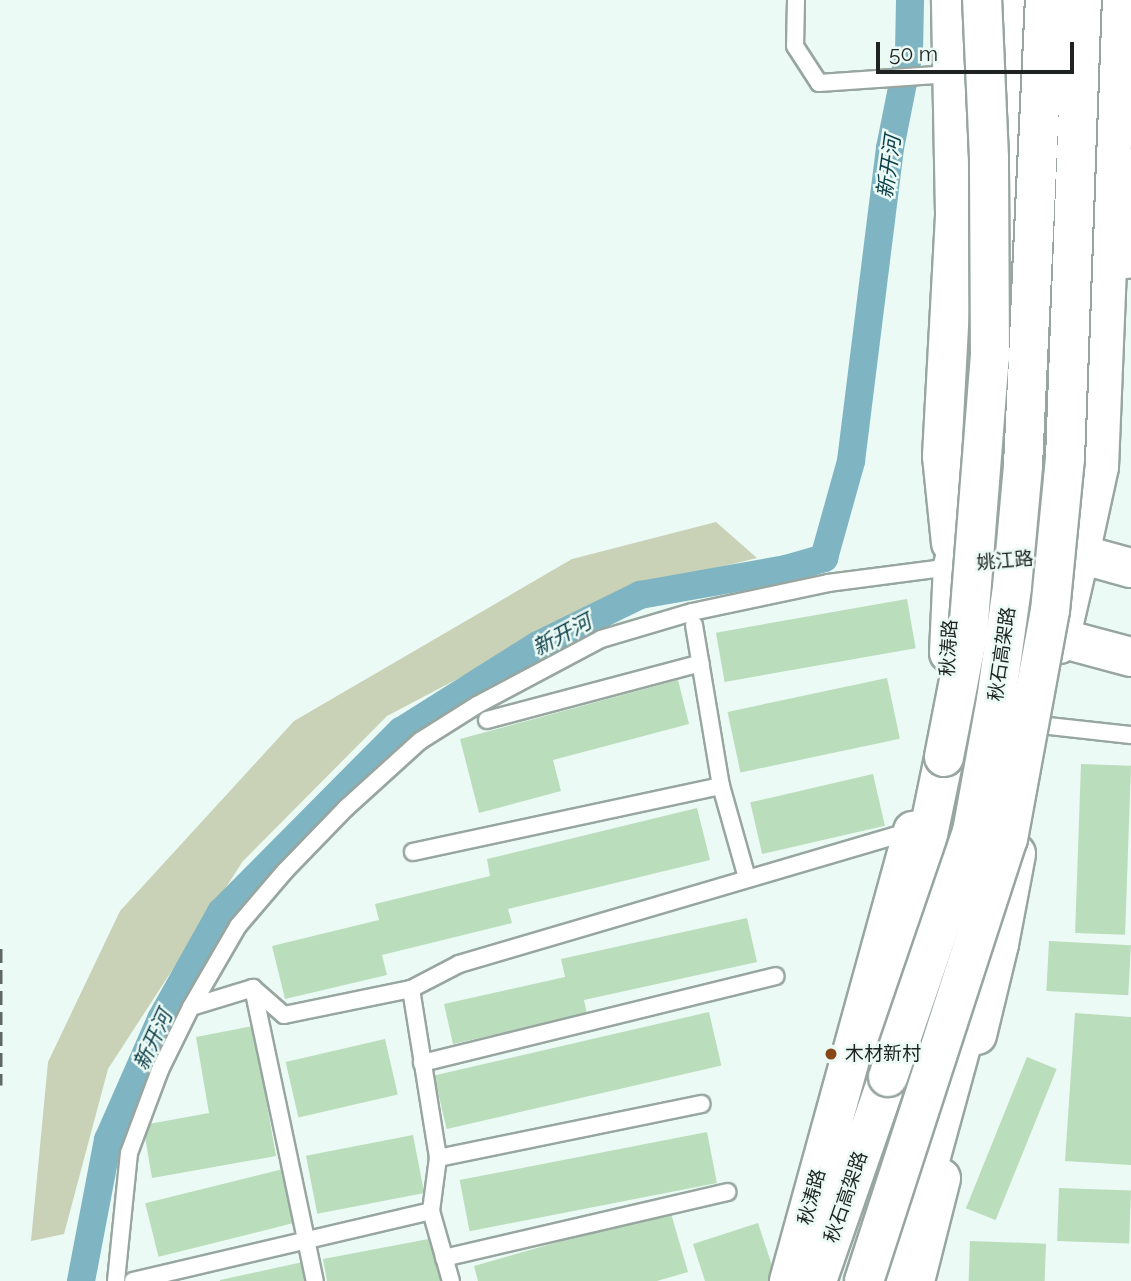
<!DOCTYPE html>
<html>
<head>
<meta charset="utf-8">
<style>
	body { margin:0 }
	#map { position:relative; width:1131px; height:1281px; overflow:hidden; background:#ebfaf4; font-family:Raleway,"Noto Sans SC",sans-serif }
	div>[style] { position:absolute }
	.green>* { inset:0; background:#c9d2b7 }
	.canal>* { height:28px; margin:-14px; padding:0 14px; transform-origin:14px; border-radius:14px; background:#7fb4c3 }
	.building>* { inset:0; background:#baddbb; transform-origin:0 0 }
	.roads { filter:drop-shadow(2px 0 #98a6a0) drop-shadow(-2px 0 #98a6a0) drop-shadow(0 2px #98a6a0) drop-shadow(0 -2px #98a6a0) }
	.service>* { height:16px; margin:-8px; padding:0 8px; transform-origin:8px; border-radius:8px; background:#fff }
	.tertiary>* { height:38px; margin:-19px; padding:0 19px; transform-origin:19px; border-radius:19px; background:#fff }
	.primary>* { height:38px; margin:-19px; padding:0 19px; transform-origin:19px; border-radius:19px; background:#fff }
	.trunk>* { height:38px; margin:-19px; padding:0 19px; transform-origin:19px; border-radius:19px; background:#fff }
	.rail>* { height:5px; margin-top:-2.5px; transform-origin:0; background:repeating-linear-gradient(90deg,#606865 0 14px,transparent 0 21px) }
	.bridges { filter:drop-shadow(2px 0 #98a6a0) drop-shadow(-2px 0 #98a6a0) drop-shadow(0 2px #98a6a0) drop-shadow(0 -2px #98a6a0) }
	.trunk-bridge>* { height:38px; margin:-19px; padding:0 19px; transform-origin:19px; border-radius:19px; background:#fff }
	.dots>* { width:19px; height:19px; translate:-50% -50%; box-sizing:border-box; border:4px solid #ebfaf4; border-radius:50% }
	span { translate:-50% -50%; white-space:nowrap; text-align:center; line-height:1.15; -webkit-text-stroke:5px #ebfaf4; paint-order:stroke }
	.street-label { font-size:19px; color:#1e2321 }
	.poi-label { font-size:19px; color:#1e2321 }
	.left { translate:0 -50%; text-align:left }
	.water-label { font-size:21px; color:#0c3e49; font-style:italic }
	.scale { position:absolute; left:876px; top:42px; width:198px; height:32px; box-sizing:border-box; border:4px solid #1e2321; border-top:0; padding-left:9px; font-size:21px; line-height:24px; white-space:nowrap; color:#1e2321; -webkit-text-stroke:5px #ebfaf4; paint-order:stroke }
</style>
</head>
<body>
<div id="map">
	<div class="green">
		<div style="clip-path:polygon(716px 522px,757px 558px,626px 590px,387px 716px,243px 861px,108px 1069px,64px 1234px,31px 1241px,48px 1062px,120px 911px,294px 721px,572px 559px)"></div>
	</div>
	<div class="canal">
		<div style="left:81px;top:1281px;width:144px;rotate:-79.2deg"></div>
		<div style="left:108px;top:1140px;width:132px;rotate:-66.3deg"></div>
		<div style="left:161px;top:1019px;width:123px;rotate:-60.7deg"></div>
		<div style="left:221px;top:912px;width:255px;rotate:-45.2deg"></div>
		<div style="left:401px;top:731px;width:162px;rotate:-32.1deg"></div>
		<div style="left:538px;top:645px;width:114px;rotate:-26.1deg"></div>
		<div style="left:640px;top:595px;width:148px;rotate:-10.1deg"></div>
		<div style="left:786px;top:569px;width:40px;rotate:-16deg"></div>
		<div style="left:824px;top:558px;width:101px;rotate:-74.4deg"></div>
		<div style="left:851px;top:461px;width:315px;rotate:-82.9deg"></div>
		<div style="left:890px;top:148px;width:97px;rotate:-78.7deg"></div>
		<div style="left:909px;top:53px;width:53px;rotate:-88.9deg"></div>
	</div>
	<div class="building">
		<div style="left:907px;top:599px;width:50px;height:194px;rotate:80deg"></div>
		<div style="left:887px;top:678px;width:62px;height:163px;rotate:78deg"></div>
		<div style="clip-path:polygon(678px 680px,689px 724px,553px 760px,561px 791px,479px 813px,460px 739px)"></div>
		<div style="left:1081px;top:764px;width:50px;height:169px;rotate:2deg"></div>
		<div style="left:873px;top:774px;width:53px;height:126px;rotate:77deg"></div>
		<div style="clip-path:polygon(697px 808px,710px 860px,508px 909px,512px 923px,382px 955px,387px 975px,285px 999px,272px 946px,379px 920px,375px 904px,490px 876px,487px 859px)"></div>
		<div style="clip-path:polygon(747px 918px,757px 962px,584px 1000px,587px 1014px,453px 1044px,444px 1004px,565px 977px,561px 959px)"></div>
		<div style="left:1049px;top:941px;width:82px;height:50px;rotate:3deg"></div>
		<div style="left:709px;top:1012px;width:55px;height:282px;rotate:77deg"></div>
		<div style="clip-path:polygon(1075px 1013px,1131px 1017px,1131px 1165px,1065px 1161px)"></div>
		<div style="clip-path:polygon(253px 1026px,276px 1156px,152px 1178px,143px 1125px,209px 1113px,196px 1037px)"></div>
		<div style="left:385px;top:1039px;width:57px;height:102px;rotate:77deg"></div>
		<div style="left:1027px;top:1057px;width:32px;height:163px;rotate:22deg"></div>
		<div style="left:707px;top:1132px;width:52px;height:252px;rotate:79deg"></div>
		<div style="left:413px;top:1135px;width:59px;height:109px;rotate:79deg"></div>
		<div style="left:283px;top:1169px;width:55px;height:142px;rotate:76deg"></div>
		<div style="left:1059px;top:1188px;width:72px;height:53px;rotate:2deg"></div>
		<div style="clip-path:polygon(670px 1210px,688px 1272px,657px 1281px,478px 1281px,474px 1266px)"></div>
		<div style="clip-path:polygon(758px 1223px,777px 1281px,705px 1281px,693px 1244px)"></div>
		<div style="clip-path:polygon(434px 1238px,443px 1281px,327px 1281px,323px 1259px)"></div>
		<div style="left:970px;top:1241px;width:76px;height:40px;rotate:2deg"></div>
		<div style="clip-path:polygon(303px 1262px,307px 1281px,220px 1281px,220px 1280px)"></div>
	</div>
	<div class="roads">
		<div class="service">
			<div style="left:796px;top:0;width:46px;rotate:91.2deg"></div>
			<div style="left:795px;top:46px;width:44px;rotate:57deg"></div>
			<div style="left:819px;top:83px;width:132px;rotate:-3.9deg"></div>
			<div style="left:694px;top:625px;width:163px;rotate:80.5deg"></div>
			<div style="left:721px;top:786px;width:96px;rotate:74.2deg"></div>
			<div style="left:487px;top:720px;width:221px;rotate:-14.9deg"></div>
			<div style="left:1040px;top:725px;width:92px;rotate:6.3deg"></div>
			<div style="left:413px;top:852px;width:315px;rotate:-12.1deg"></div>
			<div style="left:253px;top:988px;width:299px;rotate:78.1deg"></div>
			<div style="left:411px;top:989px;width:171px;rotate:80.9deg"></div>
			<div style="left:191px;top:1007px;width:65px;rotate:-17deg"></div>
			<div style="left:253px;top:988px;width:41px;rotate:41.1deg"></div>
			<div style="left:284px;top:1015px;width:130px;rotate:-11.6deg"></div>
			<div style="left:411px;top:989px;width:54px;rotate:-27.5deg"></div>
			<div style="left:459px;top:964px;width:471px;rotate:-16.4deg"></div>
			<div style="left:422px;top:1063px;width:364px;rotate:-13.8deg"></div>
			<div style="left:431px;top:1211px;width:73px;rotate:74.1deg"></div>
			<div style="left:444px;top:1258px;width:291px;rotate:-13.1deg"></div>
			<div style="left:116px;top:1281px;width:129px;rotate:-84.2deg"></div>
			<div style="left:129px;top:1153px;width:89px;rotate:-69.5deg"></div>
			<div style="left:160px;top:1070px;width:70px;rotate:-63.8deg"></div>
			<div style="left:191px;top:1007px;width:94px;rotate:-59.9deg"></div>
			<div style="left:238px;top:926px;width:72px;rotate:-49.5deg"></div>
			<div style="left:285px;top:871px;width:88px;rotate:-45.9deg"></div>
			<div style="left:346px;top:808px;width:100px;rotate:-42.2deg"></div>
			<div style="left:420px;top:741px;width:67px;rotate:-32.3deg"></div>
			<div style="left:477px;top:705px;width:140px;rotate:-28deg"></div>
			<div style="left:601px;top:639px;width:95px;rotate:-16.5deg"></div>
			<div style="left:692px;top:612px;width:139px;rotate:-12deg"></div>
			<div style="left:828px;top:583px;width:125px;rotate:-7.4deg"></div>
			<div style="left:133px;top:1281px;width:306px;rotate:-13.2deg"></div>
			<div style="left:431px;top:1211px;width:53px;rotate:-82.5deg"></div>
			<div style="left:438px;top:1158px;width:269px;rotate:-11.6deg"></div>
		</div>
		<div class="tertiary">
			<div style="left:981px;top:564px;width:100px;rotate:-5.8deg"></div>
			<div style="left:1080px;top:554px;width:53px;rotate:15.4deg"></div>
			<div style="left:983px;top:587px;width:92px;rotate:33.5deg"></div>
			<div style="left:1060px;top:638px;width:73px;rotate:15deg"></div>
		</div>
		<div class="primary">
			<div style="left:1126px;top:259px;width:91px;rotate:-86.9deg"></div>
			<div style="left:1006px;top:330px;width:331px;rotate:-86.7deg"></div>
			<div style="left:951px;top:543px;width:87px;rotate:-95.9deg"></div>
			<div style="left:942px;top:456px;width:243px;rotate:-86.9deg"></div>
			<div style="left:955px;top:213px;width:213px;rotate:-91.1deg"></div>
			<div style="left:1059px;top:644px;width:92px;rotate:-76.9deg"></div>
			<div style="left:1080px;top:554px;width:32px;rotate:-86deg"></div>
			<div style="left:949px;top:653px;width:87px;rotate:-87.4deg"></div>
			<div style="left:953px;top:566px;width:60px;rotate:-76.4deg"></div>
			<div style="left:977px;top:1035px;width:94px;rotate:-76.4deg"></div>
			<div style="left:999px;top:944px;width:92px;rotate:-79.3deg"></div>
			<div style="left:789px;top:1281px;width:467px;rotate:-74.6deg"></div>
			<div style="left:915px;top:1281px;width:106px;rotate:-75.8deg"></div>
		</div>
		<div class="trunk">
			<div style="left:955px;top:213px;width:143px;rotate:-71.7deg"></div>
			<div style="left:1000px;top:77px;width:77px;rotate:-87deg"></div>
			<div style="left:1080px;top:554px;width:89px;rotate:-77.7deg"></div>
			<div style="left:1099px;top:467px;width:467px;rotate:-87.7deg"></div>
			<div style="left:817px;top:1281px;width:216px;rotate:-70.8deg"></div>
			<div style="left:888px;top:1077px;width:162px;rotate:-81.8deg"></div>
			<div style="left:911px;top:917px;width:163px;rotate:-78.3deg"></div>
			<div style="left:889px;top:1281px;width:105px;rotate:-70.5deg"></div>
			<div style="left:924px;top:1182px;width:194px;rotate:-74.7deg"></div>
		</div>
	</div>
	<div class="rail">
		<div style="left:0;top:948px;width:137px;rotate:90deg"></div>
	</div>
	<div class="bridges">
		<div class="trunk-bridge">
			<div style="left:944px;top:757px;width:125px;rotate:-79deg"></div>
			<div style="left:968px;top:634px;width:278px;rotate:-85.5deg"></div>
			<div style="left:990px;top:357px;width:199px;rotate:-90.3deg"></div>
			<div style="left:989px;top:158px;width:158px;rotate:-92.5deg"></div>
			<div style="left:888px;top:1077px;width:259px;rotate:-71.1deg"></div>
			<div style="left:972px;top:832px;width:134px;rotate:-79.7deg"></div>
			<div style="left:996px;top:700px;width:114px;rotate:-81.9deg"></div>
			<div style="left:1012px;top:587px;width:122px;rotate:-84.8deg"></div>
			<div style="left:1023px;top:465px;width:466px;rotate:-87.3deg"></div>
			<div style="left:864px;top:1281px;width:465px;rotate:-72deg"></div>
			<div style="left:1008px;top:839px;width:232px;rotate:-79.6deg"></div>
			<div style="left:1050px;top:611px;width:153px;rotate:-84.4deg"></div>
			<div style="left:1065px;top:459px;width:459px;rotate:-87.9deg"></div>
		</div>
	</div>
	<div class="dots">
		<div style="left:831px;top:1054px;background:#884516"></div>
	</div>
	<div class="street-label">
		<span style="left:1005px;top:561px;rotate:-5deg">姚江路</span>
		<span style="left:949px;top:648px;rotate:-87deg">秋涛路</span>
		<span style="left:1002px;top:654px;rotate:-82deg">秋石高架路</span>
		<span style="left:812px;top:1197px;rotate:-75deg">秋涛路</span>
		<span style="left:846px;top:1197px;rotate:-71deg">秋石高架路</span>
	</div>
	<div class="poi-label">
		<span class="left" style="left:845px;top:1054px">木材新村</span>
	</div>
	<div class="water-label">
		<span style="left:889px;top:167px;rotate:-82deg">新开河</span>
		<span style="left:562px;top:635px;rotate:-28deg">新开河</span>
		<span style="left:153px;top:1040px;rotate:-65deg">新开河</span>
	</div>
	<div class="scale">50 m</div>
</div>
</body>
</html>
